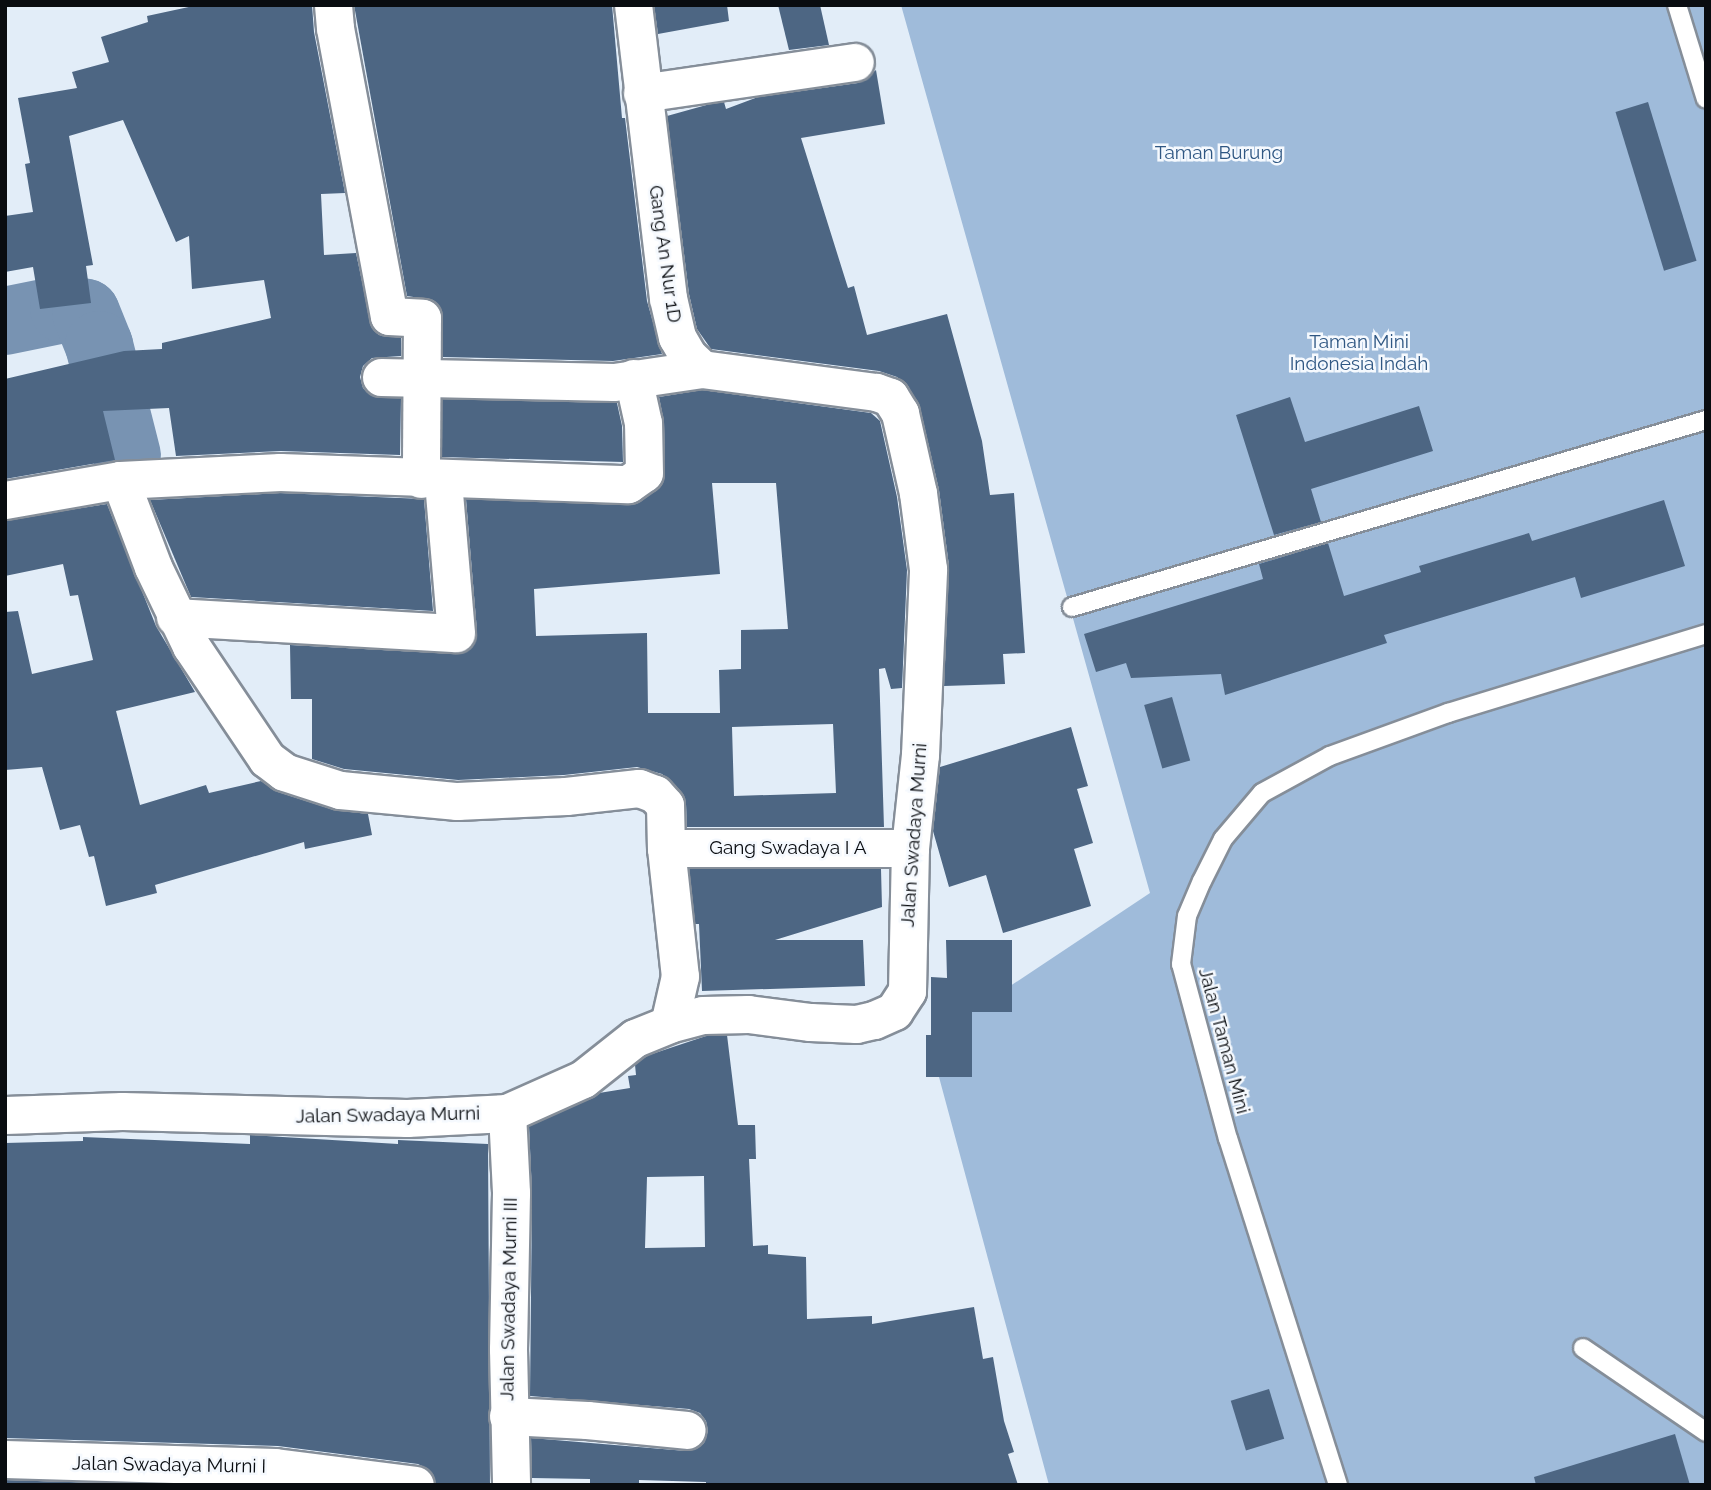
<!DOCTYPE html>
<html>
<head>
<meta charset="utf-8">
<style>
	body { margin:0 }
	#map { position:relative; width:1711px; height:1490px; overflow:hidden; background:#e2edf8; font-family:Raleway,sans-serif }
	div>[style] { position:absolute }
	.green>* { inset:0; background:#9fbbda }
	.river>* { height:68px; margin:-34px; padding:0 34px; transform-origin:34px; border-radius:34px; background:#7893b2 }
	.building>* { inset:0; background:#4d6683; transform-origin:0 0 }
	.roads { filter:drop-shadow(2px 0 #858e99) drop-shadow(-2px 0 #858e99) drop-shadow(0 2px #858e99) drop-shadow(0 -2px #858e99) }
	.service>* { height:18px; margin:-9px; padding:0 9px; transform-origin:9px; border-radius:9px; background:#fff }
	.minor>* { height:37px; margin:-18.5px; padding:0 18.5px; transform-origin:18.5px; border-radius:18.5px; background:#fff }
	span { translate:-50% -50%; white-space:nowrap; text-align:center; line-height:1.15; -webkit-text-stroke:5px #f5f9fe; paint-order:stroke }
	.park-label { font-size:19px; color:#2f5783 }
	.street-label { font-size:19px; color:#090c10 }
	.frame { position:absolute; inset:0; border:7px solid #090c10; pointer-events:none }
</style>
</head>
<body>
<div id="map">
	<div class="green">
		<div style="clip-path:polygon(901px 5px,1706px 5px,1706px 1485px,1049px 1485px,929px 1040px,1150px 893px)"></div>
	</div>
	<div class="river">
		<div style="left:5px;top:321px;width:60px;rotate:-11.5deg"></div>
		<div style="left:64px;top:309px;width:22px;rotate:10deg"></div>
		<div style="left:86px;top:313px;width:35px;rotate:68deg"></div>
		<div style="left:99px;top:345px;width:114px;rotate:75.8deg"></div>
	</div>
	<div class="building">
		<div style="clip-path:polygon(198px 5px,312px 5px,314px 32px,345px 193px,321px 194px,324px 255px,356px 253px,372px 328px,379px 335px,401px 338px,401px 356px,372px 358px,363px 366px,360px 377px,363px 388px,371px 395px,401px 398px,400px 455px,281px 451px,176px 456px,169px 408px,103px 411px,115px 460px,5px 479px,5px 379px,124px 351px,162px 349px,162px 343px,271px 318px,264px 280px,192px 289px,189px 236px,176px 242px,123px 120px,69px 136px,93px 265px,86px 266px,91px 303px,40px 309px,33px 267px,5px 272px,5px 216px,33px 212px,25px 164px,30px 163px,18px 98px,77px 88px,72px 72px,109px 62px,101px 37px,148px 22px,147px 16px)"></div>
		<div style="clip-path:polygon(354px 5px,612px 5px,622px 118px,625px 118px,647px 301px,662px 354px,613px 361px,443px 357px,440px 307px,433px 300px,407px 296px)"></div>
		<div style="clip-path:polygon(654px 5px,727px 5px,729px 21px,658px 34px)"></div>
		<div style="clip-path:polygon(778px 5px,820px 5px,829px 45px,789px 50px)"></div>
		<div style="clip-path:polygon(876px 70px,885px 124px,801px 138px,848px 288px,854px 286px,867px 335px,947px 314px,982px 441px,990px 495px,1014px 493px,1025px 653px,1003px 654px,1005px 684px,944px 686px,949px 566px,939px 490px,920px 408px,908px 386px,897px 377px,879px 371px,711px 349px,697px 329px,689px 294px,667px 116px,710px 104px,724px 102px,726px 109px,758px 97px,858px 83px)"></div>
		<div style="left:1648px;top:102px;width:166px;height:34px;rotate:73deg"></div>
		<div style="clip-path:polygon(evenodd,702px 390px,871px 413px,880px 421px,897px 497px,907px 570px,902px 688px,891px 689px,885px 668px,879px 669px,884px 827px,687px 827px,686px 804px,676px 786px,662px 774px,637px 767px,564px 775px,458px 780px,344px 769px,312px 759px,312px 699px,291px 699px,290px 645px,455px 654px,467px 651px,475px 642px,477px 631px,466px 499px,627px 505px,639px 502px,656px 490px,665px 473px,664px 422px,659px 397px,702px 390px,712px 483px,776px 483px,788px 629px,741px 630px,741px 669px,719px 670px,720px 713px,648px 713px,647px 633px,536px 636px,534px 589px,720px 574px,712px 483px,702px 390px,833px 724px,836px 793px,734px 796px,732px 727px,833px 724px)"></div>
		<div style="clip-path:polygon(1290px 397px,1305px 442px,1419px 406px,1433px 451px,1311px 489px,1321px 522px,1274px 535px,1236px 415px)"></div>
		<div style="clip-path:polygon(442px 399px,617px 403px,622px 426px,623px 462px,442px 457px)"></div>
		<div style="clip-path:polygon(280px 493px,424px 499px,433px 611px,191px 597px,150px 500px)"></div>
		<div style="clip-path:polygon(1664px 500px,1685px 566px,1581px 598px,1575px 577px,1384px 635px,1387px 643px,1225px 695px,1221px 674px,1131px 678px,1126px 663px,1096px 672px,1084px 634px,1263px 579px,1259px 564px,1328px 543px,1344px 596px,1421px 572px,1419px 566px,1529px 533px,1532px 541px)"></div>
		<div style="clip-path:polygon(107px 504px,156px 626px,195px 692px,116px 711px,140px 805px,206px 785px,209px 793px,261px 781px,278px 792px,334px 810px,368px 814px,372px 835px,305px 849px,304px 842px,155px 885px,157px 893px,106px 906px,94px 856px,89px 857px,80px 825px,60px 830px,42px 767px,5px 770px,5px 612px,18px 611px,32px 674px,93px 660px,78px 595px,70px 596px,63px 564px,5px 576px,5px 520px)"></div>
		<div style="left:1172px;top:697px;width:66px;height:29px;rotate:74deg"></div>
		<div style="clip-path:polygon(1071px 727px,1088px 786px,1077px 789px,1093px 843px,1074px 849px,1091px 906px,1003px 933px,986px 875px,949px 887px,933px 831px,940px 767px)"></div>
		<div style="clip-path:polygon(689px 869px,881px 869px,882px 907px,775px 940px,863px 940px,865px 986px,702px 991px,699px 924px,695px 924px)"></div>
		<div style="clip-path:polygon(946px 940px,1012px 940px,1012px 1012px,972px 1012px,972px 1077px,926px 1077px,926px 1035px,931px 1035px,931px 977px,947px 978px)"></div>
		<div style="clip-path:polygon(evenodd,727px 1035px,738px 1125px,755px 1125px,756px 1159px,749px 1159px,753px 1246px,768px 1245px,768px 1254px,806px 1257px,807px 1319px,872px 1316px,872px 1324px,974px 1307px,983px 1359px,993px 1357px,1004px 1421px,1014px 1452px,1008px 1454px,1018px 1485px,706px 1485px,706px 1482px,639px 1480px,639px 1485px,590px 1483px,590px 1479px,532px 1478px,531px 1438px,686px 1451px,696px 1449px,704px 1443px,708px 1431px,706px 1421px,700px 1413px,689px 1409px,530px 1396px,532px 1193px,529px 1126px,599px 1093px,630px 1088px,628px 1076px,636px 1075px,635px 1065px,646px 1056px,706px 1036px,727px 1035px,704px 1176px,705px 1247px,645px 1248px,647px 1177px,704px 1176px)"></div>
		<div style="clip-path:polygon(250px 1135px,398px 1144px,398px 1140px,488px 1144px,490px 1485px,436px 1485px,428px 1469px,418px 1464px,278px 1446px,5px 1438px,5px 1143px,83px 1141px,83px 1137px,250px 1144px)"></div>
		<div style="left:1269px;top:1389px;width:52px;height:40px;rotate:73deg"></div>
		<div style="clip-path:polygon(1675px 1434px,1690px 1485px,1536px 1485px,1534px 1477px)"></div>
		<div style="clip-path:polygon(5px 1480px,165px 1485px,5px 1485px)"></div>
	</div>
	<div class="roads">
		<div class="service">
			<div style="left:1677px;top:5px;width:98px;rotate:72.9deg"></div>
			<div style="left:1072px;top:607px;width:661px;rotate:-16.43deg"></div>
			<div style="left:1583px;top:1348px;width:149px;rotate:34.3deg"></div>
			<div style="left:1338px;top:1485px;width:363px;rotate:-107.6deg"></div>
			<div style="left:1228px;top:1139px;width:181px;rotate:-105deg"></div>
			<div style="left:1181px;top:964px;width:48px;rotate:-82.9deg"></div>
			<div style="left:1187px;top:916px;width:38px;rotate:-67deg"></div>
			<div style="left:1202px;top:881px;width:47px;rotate:-63.4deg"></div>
			<div style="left:1223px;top:839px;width:60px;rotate:-49.7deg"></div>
			<div style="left:1262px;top:793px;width:77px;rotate:-28.6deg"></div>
			<div style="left:1330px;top:756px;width:126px;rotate:-20deg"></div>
			<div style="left:1448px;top:713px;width:270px;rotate:-17deg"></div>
		</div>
		<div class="minor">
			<div style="left:333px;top:5px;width:23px;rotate:85deg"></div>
			<div style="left:335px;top:28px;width:293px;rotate:79.4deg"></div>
			<div style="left:389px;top:316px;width:33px;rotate:3deg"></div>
			<div style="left:422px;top:318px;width:161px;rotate:90.4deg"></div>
			<div style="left:642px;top:93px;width:215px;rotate:-8.3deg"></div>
			<div style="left:381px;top:377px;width:233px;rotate:1.2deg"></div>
			<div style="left:614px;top:382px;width:89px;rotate:-8.4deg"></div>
			<div style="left:120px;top:480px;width:160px;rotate:-2.9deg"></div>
			<div style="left:280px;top:472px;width:348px;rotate:2deg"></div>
			<div style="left:628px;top:484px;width:19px;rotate:-35deg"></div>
			<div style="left:644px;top:473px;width:50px;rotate:-91.1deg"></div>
			<div style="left:643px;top:423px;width:46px;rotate:-102.5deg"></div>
			<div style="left:5px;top:500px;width:117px;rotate:-9.9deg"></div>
			<div style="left:120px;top:480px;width:93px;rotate:69.2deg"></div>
			<div style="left:153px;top:567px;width:88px;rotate:64.3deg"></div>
			<div style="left:191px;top:646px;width:136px;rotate:56.1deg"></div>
			<div style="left:267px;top:759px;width:21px;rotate:37deg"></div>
			<div style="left:284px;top:772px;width:59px;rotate:17.8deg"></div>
			<div style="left:340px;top:790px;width:118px;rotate:5.4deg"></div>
			<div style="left:457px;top:801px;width:109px;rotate:-2.6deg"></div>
			<div style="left:566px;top:796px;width:73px;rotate:-6.3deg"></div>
			<div style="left:639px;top:788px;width:17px;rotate:21deg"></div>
			<div style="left:655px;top:794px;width:15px;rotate:48deg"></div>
			<div style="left:665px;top:805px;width:43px;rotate:88.7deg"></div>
			<div style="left:666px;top:848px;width:129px;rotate:83.8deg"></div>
			<div style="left:680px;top:976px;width:49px;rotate:102.9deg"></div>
			<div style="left:175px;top:617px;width:281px;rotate:3.3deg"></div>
			<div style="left:456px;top:633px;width:154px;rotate:-94.9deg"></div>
			<div style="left:666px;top:848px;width:244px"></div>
			<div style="left:507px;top:1113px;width:80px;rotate:87.1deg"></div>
			<div style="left:511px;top:1193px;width:156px;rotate:91.1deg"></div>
			<div style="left:508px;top:1349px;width:136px;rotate:88.7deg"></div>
			<div style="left:5px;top:1115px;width:117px;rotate:-2deg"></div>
			<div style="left:122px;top:1111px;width:285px;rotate:1.4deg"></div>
			<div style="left:407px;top:1118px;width:100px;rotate:-2.9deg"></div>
			<div style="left:507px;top:1113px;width:83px;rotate:-24.1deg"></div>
			<div style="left:583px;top:1079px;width:66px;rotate:-38.3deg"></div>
			<div style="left:635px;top:1038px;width:37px;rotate:-22deg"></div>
			<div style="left:669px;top:1024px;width:35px;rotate:-15deg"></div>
			<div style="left:703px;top:1015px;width:45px;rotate:-1.3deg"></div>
			<div style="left:748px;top:1014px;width:63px;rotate:7.4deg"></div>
			<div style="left:810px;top:1022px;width:46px;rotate:2.5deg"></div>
			<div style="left:856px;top:1024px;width:18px;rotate:-13deg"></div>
			<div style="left:874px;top:1020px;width:22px;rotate:-24deg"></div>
			<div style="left:894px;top:1011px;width:24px;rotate:-57deg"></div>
			<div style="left:907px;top:991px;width:143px;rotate:-88.8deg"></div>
			<div style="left:910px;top:848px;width:94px;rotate:-83.9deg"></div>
			<div style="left:920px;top:755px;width:186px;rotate:-87.5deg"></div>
			<div style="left:928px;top:569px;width:77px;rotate:-97.5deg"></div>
			<div style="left:918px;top:493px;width:82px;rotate:-102.7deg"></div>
			<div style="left:900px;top:413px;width:19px;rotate:-122deg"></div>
			<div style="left:890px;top:397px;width:15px;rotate:-160deg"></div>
			<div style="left:876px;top:392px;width:176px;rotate:-172.5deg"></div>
			<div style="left:702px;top:369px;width:19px;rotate:-137deg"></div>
			<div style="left:688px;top:356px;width:22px;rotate:-120deg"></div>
			<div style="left:677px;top:337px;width:40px;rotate:-103deg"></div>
			<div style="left:668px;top:298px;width:295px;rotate:-96.8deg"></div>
			<div style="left:508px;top:1416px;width:79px;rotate:2.9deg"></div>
			<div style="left:587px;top:1420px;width:100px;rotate:5.7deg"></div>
			<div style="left:5px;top:1459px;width:270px;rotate:1.7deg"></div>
			<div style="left:275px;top:1467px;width:141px;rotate:7.3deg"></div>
		</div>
	</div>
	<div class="park-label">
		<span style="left:1219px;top:153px">Taman Burung</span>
		<span style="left:1359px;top:353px">Taman Mini<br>Indonesia Indah</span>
	</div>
	<div class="street-label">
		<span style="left:665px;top:254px;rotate:82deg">Gang An Nur 1D</span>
		<span style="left:914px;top:835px;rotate:-86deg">Jalan Swadaya Murni</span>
		<span style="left:788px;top:848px">Gang Swadaya I A</span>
		<span style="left:1224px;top:1041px;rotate:75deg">Jalan Taman Mini</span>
		<span style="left:388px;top:1115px;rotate:-1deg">Jalan Swadaya Murni</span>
		<span style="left:509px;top:1299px;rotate:-89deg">Jalan Swadaya Murni III</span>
		<span style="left:169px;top:1465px;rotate:1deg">Jalan Swadaya Murni I</span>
	</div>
	<div class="frame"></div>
</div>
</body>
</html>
